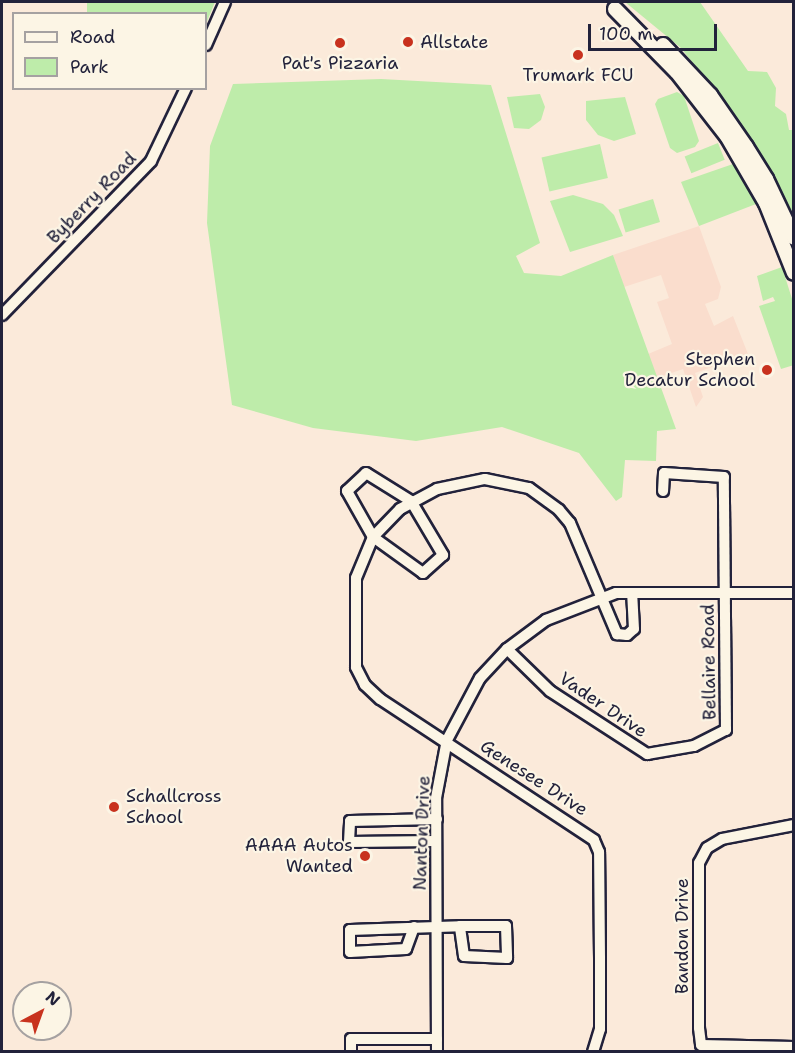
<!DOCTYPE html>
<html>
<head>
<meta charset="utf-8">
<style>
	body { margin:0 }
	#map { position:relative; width:795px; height:1053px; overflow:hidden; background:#fbeada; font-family:"Shantell Sans",sans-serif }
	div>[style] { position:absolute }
	.built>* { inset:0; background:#faddcd }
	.green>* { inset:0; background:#beecaa; transform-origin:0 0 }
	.roads { filter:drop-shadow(2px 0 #22223b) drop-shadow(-2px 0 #22223b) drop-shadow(0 2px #22223b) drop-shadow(0 -2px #22223b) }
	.minor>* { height:10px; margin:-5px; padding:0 5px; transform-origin:5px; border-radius:5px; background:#fcf5e5 }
	.major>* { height:14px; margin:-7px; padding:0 7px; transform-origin:7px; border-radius:7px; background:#fcf5e5 }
	.dots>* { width:16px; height:16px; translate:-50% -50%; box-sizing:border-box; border:3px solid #fcf5e5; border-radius:50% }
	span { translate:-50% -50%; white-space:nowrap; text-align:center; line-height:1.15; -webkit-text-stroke:4.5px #fcf5e5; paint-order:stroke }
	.poi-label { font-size:18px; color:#22223b }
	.left { translate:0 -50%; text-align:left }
	.right { translate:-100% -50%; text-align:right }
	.street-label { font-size:18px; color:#22223b }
	.frame { position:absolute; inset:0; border:3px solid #22223b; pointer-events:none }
	.legend { position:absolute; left:12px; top:12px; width:195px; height:78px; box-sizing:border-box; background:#fcf5e5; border:2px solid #a5a1a1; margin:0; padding:8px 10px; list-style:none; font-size:18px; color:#22223b }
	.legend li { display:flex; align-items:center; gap:12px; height:30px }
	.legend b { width:30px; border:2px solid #a5a1a1 }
	.north { position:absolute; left:12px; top:981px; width:60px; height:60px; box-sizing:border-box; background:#fcf5e5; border:2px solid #a5a1a1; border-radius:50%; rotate:41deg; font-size:16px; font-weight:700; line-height:24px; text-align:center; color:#22223b }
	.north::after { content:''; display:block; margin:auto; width:21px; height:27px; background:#c8321e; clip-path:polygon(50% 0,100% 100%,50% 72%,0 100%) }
	.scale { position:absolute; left:588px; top:24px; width:129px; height:27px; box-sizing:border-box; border:3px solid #22223b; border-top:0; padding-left:8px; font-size:18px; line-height:21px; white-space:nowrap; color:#22223b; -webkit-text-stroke:4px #fcf5e5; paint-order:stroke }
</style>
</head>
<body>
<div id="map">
	<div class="built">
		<div style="clip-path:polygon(699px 226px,721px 287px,718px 299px,705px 304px,714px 326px,733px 316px,748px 354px,695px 373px,703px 397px,696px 407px,683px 369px,657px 378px,648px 354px,672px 344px,657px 302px,669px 298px,661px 275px,624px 287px,613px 255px)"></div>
	</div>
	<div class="green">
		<div style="clip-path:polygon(87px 2px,215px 2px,206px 24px,206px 14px,87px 13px)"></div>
		<div style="clip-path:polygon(625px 2px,700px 2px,748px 71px,767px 72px,776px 88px,775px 106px,786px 114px,789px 130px,793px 130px,793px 219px,773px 177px,728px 108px,681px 48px)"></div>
		<div style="clip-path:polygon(381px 79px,491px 85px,540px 243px,516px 256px,524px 273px,561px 276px,613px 255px,676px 429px,657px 431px,656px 461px,625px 460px,622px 497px,616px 501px,579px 453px,502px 427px,416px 441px,313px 428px,232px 405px,207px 223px,210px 146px,233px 84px)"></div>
		<div style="clip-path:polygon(677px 92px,684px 96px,699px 141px,695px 147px,677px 153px,670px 148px,655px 104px,658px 99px)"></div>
		<div style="clip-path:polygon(540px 94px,545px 107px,541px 120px,529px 129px,514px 128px,507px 97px)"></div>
		<div style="clip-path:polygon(625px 97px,636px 134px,614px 141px,598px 135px,586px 120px,586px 101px)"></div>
		<div style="left:718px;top:143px;width:18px;height:36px;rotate:68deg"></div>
		<div style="left:600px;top:144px;width:35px;height:60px;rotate:77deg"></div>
		<div style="clip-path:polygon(733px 164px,756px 204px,699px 226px,681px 182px)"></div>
		<div style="clip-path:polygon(573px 195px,603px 204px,614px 215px,623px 236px,570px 252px,550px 201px)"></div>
		<div style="left:653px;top:199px;width:24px;height:36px;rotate:73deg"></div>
		<div style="clip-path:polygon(782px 267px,793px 302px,794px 365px,781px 369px,759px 306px,775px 301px,773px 297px,763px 301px,757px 276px)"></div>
	</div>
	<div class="roads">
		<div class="minor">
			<div style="left:206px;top:45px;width:47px;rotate:-66.2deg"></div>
			<div style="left:2px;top:315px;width:214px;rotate:-45.9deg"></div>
			<div style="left:151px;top:161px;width:81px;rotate:-64.4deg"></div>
			<div style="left:366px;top:473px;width:53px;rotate:31.9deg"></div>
			<div style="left:411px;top:501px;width:63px;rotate:59.3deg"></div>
			<div style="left:443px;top:555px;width:27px;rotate:138deg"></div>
			<div style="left:423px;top:573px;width:62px;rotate:-144.2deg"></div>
			<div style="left:373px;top:537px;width:53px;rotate:-119.5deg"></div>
			<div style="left:347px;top:491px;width:26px;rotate:-43deg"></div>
			<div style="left:507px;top:649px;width:60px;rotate:44.3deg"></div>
			<div style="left:550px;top:691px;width:116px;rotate:33deg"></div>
			<div style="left:647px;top:754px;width:48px;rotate:-9.7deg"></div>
			<div style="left:694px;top:746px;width:36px;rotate:-27deg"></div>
			<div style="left:726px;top:730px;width:253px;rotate:-90.5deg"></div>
			<div style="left:724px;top:477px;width:60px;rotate:-176.2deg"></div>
			<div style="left:664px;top:473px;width:18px;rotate:93deg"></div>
			<div style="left:794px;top:825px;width:73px;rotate:169deg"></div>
			<div style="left:722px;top:839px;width:17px;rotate:149deg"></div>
			<div style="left:707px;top:848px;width:17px;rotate:118deg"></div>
			<div style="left:699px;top:863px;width:165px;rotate:90deg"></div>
			<div style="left:699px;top:1028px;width:17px;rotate:83deg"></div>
			<div style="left:701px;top:1045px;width:93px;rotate:1.2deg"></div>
			<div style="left:435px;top:841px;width:86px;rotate:179.3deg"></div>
			<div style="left:349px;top:842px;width:21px;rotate:-87deg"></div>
			<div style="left:350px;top:821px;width:87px;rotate:-1.3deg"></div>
			<div style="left:414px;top:927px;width:23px;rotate:110deg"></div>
			<div style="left:406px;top:949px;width:56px;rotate:176.9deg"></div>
			<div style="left:350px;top:952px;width:22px;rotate:-90deg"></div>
			<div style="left:350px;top:930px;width:87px;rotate:-2deg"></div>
			<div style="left:437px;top:927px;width:23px;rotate:-2deg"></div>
			<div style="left:460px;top:926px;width:46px"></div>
			<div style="left:506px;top:926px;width:32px;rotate:88deg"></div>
			<div style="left:507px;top:958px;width:43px;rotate:-177.3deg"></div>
			<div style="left:464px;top:956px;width:30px;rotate:-98deg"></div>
			<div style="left:351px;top:1052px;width:13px;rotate:-90deg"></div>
			<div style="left:351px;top:1039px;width:86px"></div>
			<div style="left:437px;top:1052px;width:254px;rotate:-90.2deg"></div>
			<div style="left:436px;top:798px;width:59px;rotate:-79.3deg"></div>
			<div style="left:447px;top:740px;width:70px;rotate:-62deg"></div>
			<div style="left:480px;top:678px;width:40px;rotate:-47deg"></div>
			<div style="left:507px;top:649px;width:49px;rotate:-36.6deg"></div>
			<div style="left:546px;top:620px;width:75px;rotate:-21.1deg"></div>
			<div style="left:616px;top:593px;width:178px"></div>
			<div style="left:593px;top:1052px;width:24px;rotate:-73deg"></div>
			<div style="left:600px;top:1029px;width:71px;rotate:-90deg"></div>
			<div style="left:600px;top:958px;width:106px;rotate:-90.5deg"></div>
			<div style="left:599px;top:852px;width:13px;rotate:-113deg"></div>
			<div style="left:594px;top:840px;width:256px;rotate:-146.6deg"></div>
			<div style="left:380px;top:699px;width:21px;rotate:-137deg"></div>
			<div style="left:365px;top:685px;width:20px;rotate:-117deg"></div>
			<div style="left:356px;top:667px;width:89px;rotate:-90deg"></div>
			<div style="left:356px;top:578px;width:44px;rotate:-67.5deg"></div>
			<div style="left:373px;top:537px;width:39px;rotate:-46deg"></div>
			<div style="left:400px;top:509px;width:42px;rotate:-28.4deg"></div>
			<div style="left:437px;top:489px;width:49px;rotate:-11.8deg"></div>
			<div style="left:485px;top:479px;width:45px;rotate:11.6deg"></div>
			<div style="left:529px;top:488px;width:37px;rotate:36deg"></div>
			<div style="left:559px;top:510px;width:17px;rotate:50deg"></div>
			<div style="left:570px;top:523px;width:121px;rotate:67.1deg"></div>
			<div style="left:617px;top:634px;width:10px;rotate:6deg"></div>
			<div style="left:627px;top:635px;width:9px;rotate:-41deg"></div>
			<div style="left:634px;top:629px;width:36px;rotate:-93deg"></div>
		</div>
		<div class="major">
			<div style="left:615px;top:9px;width:88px;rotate:45.5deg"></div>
			<div style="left:677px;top:72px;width:81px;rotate:52deg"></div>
			<div style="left:727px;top:136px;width:78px;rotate:59.8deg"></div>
			<div style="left:766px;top:203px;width:75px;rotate:68.2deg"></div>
			<div style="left:663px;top:45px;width:69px;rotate:46.8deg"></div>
			<div style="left:710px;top:95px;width:63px;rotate:55.3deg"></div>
			<div style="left:746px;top:147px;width:38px;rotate:58deg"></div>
			<div style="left:766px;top:179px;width:65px;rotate:64.6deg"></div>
		</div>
	</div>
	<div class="dots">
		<div style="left:408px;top:42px;background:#c8321e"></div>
		<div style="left:340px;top:43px;background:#c8321e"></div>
		<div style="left:578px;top:55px;background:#c8321e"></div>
		<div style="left:767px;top:370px;background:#c8321e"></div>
		<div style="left:114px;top:807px;background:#c8321e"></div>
		<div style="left:365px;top:856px;background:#c8321e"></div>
	</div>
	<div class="poi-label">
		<span class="left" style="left:420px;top:42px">Allstate</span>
		<span style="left:340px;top:63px">Pat's Pizzaria</span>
		<span style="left:578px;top:75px">Trumark FCU</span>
		<span class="right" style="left:755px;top:370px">Stephen<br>Decatur School</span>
		<span class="left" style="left:126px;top:807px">Schallcross<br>School</span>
		<span class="right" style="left:353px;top:856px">AAAA Autos<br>Wanted</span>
	</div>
	<div class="street-label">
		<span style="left:92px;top:198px;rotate:-46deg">Byberry Road</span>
		<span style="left:709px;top:662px;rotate:-91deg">Bellaire Road</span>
		<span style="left:603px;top:705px;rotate:34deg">Vader Drive</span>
		<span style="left:534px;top:778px;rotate:33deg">Genesee Drive</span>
		<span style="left:422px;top:833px;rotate:-88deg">Nanton Drive</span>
		<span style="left:682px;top:936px;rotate:-90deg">Bandon Drive</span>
	</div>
	<div class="frame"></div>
	<ul class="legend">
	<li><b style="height:8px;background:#fcf5e5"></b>Road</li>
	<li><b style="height:16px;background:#beecaa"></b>Park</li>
	</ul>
	<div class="north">N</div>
	<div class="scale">100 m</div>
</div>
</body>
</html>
